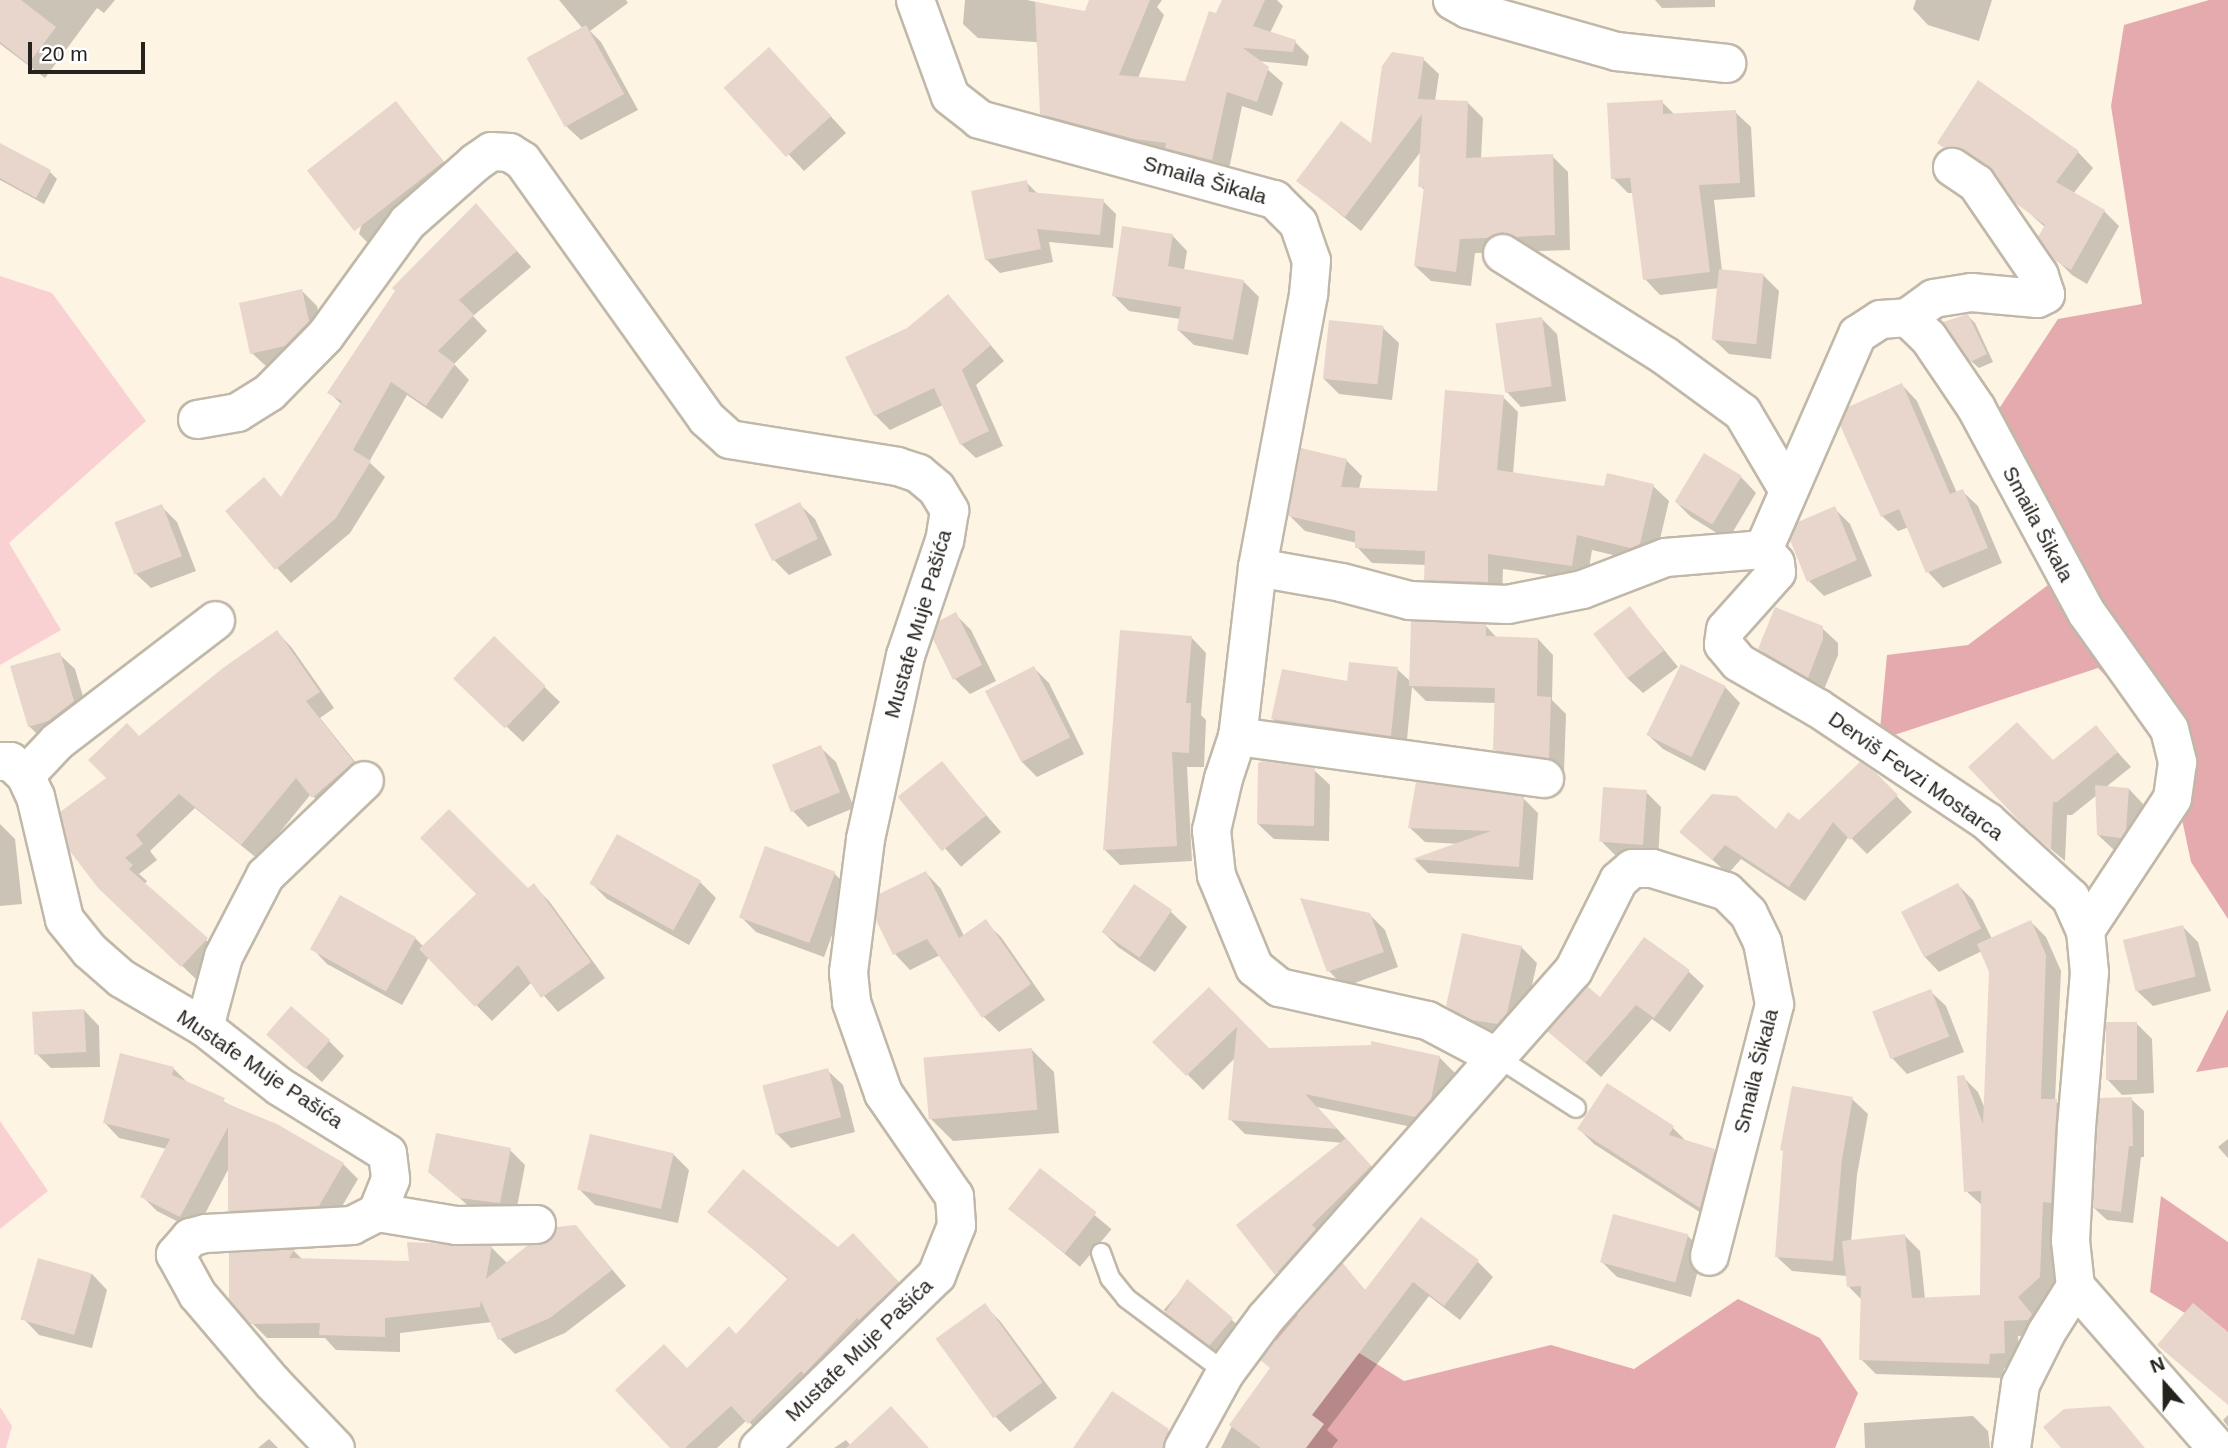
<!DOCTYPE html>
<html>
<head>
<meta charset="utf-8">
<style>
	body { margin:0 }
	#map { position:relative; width:2228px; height:1448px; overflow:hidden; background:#fdf4e4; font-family:Arial,sans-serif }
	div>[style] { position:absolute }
	.green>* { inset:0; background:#fad1d3 }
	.forest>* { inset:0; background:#e4aaad }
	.shadow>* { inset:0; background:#0003; transform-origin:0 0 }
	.building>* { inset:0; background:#e8d6cd; transform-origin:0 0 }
	.roads { filter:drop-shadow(2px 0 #c0b8a8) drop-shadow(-2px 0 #c0b8a8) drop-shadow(0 2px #c0b8a8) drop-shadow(0 -2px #c0b8a8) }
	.lane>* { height:18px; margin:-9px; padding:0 9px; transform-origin:9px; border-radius:9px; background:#fff }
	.street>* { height:37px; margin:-18.5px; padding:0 18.5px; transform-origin:18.5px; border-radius:18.5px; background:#fff }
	span { translate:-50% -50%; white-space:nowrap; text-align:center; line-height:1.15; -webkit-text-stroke:7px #fff; paint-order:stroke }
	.street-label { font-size:21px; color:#26221d }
	.north { position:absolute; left:2130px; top:1350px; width:70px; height:70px; -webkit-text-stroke:5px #fff; paint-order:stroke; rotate:339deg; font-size:19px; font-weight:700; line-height:28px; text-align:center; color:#26221d }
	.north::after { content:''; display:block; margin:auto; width:24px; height:32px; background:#26221d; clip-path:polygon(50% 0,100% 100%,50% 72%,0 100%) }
	.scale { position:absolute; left:28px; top:42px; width:117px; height:32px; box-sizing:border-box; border:4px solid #26221d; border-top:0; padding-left:9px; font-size:21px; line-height:24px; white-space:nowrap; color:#26221d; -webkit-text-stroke:5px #fff; paint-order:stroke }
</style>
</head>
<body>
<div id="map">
	<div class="green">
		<div style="clip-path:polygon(0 276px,52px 293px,146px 421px,9px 543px,61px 630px,0 665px)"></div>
		<div style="clip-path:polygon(0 1121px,48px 1191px,0 1229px)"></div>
		<div style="clip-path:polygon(0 1407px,12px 1426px,6px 1448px,0 1448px)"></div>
	</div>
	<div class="forest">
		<div style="clip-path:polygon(2209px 0,2228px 0,2228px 919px,2191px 862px,2164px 734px,2098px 668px,1879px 740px,1887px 655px,1968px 645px,2064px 573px,1979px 439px,2058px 319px,2142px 304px,2111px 106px,2124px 25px)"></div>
		<div style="clip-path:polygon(2228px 1009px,2228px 1067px,2196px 1072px)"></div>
		<div style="clip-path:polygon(2161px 1196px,2228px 1242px,2228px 1339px,2150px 1292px)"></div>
		<div style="clip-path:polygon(1269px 1297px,1404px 1381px,1551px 1345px,1634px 1369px,1738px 1299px,1820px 1338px,1858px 1393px,1835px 1448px,1292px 1448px)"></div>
	</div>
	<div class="shadow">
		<div style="clip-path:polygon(0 0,115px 0,104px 13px,97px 8px,45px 78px,0 44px)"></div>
		<div style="clip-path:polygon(559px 0,626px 0,628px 3px,590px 31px,601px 42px,638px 110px,581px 140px,565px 125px,583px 29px)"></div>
		<div style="clip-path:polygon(965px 0,1027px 0,1086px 13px,1091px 0,1162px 0,1157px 7px,1164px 15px,1138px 78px,1186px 83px,1224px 0,1277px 0,1283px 6px,1270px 33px,1295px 42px,1309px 56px,1307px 66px,1258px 61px,1283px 83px,1272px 116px,1242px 106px,1228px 174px,1057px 128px,1042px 113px,1050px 43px,978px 38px,963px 24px)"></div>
		<div style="clip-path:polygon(1655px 0,1715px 0,1715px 7px,1662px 8px)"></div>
		<div style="clip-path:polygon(1916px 0,1992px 0,1979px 41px,1928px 25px,1913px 9px)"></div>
		<div style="clip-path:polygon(1423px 59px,1439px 74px,1435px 101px,1467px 102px,1483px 118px,1481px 159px,1552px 156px,1568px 172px,1570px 250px,1475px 253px,1471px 286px,1431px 281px,1415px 266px,1426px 191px,1420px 186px,1422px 150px,1361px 231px,1299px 181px,1372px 146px)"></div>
		<div style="clip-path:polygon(784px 65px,846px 133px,804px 171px,727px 88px)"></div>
		<div style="clip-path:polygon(1978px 83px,2078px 152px,2093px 168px,2073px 194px,2104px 211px,2119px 226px,2087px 284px,2072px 275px,2056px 259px,2046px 228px,2016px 201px,1997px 175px,1980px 164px,1954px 158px,1939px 142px)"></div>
		<div style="clip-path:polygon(1662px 102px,1675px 115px,1735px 112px,1751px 127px,1755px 197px,1714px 200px,1722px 271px,1763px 275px,1779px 291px,1771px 359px,1729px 354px,1713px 339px,1719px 288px,1660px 295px,1645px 279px,1634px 193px,1628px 193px,1613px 178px)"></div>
		<div style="clip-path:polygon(396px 103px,457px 178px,374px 249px,359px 234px)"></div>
		<div style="clip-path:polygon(4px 147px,50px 172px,57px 179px,44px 204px,0 180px,0 154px)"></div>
		<div style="clip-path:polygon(1026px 182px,1039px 195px,1103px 201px,1116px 214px,1113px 248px,1049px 242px,1053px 262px,1000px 273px,986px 259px)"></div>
		<div style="clip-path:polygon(490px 220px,531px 267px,473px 316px,487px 331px,454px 364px,469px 380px,442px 419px,407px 395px,369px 462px,385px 477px,350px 533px,291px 583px,277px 568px,282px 499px,342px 405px,329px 392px)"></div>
		<div style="clip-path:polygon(1172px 235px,1187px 251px,1184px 270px,1243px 281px,1259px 297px,1248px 355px,1194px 345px,1178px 330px,1180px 319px,1129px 311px,1113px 295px)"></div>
		<div style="clip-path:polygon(302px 291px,317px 306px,324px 336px,268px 368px,252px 353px)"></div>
		<div style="clip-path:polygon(962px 311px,1004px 361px,976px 385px,1003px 446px,976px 458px,961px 444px,943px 405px,890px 430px,875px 415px)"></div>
		<div style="clip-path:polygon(1968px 316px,1975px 323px,1993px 362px,1979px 368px,1971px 361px)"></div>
		<div style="clip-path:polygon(1542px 319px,1557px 334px,1566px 401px,1521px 407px,1506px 391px)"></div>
		<div style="clip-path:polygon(1383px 328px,1399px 343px,1392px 400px,1339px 394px,1324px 379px)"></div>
		<div style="clip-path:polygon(1902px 385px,1917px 401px,1957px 493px,1962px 491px,1978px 506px,2002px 563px,1943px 588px,1928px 572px,1909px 527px,1898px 531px,1882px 516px)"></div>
		<div style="clip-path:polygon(1503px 397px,1518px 412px,1513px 474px,1605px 488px,1653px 486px,1669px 501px,1655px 560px,1646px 563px,1592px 550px,1587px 581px,1503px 569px,1502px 597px,1442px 594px,1426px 579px,1427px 565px,1372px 563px,1357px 547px,1357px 543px,1305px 531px,1290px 516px,1346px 460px,1362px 476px,1359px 489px,1439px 492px)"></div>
		<div style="clip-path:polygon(1741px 477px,1756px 493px,1728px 540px,1691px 517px,1676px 502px)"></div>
		<div style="clip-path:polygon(799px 504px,815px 519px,832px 555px,789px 575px,774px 560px)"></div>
		<div style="clip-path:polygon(161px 506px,177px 522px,196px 571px,151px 588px,135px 573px)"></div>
		<div style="clip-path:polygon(1834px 508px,1850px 524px,1872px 576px,1824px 596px,1809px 581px)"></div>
		<div style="clip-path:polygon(1630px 608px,1678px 667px,1643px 693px,1627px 678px)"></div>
		<div style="clip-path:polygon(955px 614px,971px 630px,996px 681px,970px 694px,955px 679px)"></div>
		<div style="clip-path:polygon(1486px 626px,1497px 638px,1538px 639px,1553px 655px,1552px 700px,1566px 714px,1564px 772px,1510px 765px,1495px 749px,1496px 703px,1426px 701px,1412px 687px,1406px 750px,1288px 734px,1273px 719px,1348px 683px,1397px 669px,1411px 682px)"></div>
		<div style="clip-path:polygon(1822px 628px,1838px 643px,1838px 655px,1823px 692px,1776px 665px,1760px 649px)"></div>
		<div style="clip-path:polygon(277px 632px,292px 648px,334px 708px,320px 718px,368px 778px,328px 812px,311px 794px,258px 859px,195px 808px,150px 851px,157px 860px,139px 874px,147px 881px,144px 885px,223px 955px,198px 981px,116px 903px,108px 778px,140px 738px)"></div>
		<div style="clip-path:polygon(1191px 637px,1206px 653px,1201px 715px,1206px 720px,1204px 767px,1187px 767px,1192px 861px,1120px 865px,1105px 850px)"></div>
		<div style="clip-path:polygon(494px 639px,560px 702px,523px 742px,472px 694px)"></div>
		<div style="clip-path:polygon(59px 654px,75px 669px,89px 717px,45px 742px,29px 726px)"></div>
		<div style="clip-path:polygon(1034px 668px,1049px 683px,1084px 754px,1037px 777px,1022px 762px)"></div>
		<div style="clip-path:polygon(1725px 687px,1740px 703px,1705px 771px,1663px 749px,1647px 734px)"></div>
		<div style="clip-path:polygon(2096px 728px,2131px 767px,2106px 787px,2129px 789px,2144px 805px,2140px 846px,2136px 852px,2114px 850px,2098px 835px,2097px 795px,2072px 815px,2067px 815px,2065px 861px,2039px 839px,2054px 762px)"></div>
		<div style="clip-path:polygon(820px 747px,836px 762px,854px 808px,808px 827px,793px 811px,774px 766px)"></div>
		<div style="left:942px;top:764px;width:90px;height:53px;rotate:49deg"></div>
		<div style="clip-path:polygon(1314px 770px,1330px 785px,1329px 841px,1274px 839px,1258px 824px)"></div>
		<div style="clip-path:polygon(1874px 773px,1912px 812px,1867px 854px,1849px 836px,1805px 901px,1741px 859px,1728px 874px,1682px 832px,1777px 832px,1799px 822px)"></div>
		<div style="clip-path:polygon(1646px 792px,1661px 807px,1658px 859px,1617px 857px,1601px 841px)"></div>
		<div style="clip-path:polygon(1523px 798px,1538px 813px,1533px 880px,1428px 873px,1415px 860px,1460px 844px,1425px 842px,1410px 828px)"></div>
		<div style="clip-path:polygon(0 824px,15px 839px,22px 904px,0 906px)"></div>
		<div style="clip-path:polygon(618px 837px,700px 882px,716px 898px,689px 945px,607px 899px,591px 883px)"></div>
		<div style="clip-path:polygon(834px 873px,849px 889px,824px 957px,756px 932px,741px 917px)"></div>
		<div style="clip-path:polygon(926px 873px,941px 889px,964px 936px,985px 922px,1001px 937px,1045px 1000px,999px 1032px,984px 1017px,940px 955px,910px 970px,895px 954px,878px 920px)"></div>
		<div style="clip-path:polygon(1958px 885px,1973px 900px,1992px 939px,2031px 922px,2046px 937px,2061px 971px,2055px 1100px,2071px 1116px,2057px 1268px,2054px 1268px,2055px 1317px,2043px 1335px,2018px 1336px,2020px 1367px,2004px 1368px,2003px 1378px,1876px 1374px,1861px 1359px,1863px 1301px,1849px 1287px,1847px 1276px,1792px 1271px,1776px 1256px,1852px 1099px,1868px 1114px,1857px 1175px,1851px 1242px,1905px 1236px,1920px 1251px,1925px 1299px,1982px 1297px,1983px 1206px,1966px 1191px,1963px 1077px,1978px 1092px,1985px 1109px,1991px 971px,1982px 951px,1939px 972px,1924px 956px,1902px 912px)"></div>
		<div style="clip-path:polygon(534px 886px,549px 901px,605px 978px,558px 1012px,532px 982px,492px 1021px,429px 957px,402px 1005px,327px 964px,312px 948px,340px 898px,415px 938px,424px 947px)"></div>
		<div style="clip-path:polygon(1134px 886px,1171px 912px,1187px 927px,1155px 972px,1118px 947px,1103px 932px)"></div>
		<div style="clip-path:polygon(1303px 900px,1369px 914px,1385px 930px,1398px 967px,1344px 987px,1329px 971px)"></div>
		<div style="clip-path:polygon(2183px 927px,2198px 942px,2211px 991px,2153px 1006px,2137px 991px)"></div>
		<div style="clip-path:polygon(1521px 947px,1537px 963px,1522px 1029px,1489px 1035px,1463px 1021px,1448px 1006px)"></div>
		<div style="clip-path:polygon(1688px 971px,1704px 986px,1670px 1032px,1652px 1019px,1601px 1077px,1550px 1031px)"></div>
		<div style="clip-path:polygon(1209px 989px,1268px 1050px,1439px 1057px,1455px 1073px,1446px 1115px,1431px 1131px,1317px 1107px,1386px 1182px,1292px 1288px,1238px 1225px,1344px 1143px,1245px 1134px,1230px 1119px,1235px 1058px,1203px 1090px,1155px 1042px)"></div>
		<div style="clip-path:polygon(1930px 991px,1946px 1006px,1964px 1052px,1907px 1074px,1892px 1058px,1874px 1013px)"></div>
		<div style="clip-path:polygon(84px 1010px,99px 1026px,100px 1067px,51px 1068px,36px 1053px)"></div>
		<div style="clip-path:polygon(2136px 1023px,2152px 1039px,2154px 1093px,2122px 1095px,2107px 1079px)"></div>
		<div style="clip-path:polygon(269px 1035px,329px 1041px,344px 1056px,322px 1082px)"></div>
		<div style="clip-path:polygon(1031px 1049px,1054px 1072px,1059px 1133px,953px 1141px,930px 1118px)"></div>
		<div style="clip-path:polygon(173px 1068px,188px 1083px,343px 1164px,358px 1179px,334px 1220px,245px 1225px,230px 1210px,230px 1166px,196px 1231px,157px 1211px,142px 1196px,167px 1149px,119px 1138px,105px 1123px)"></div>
		<div style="clip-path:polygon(827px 1070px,843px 1085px,855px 1132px,791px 1148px,776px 1133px)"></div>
		<div style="clip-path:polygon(1607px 1085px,1673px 1128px,1688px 1143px,1714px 1151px,1729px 1166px,1715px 1222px,1594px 1144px,1579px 1129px)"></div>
		<div style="clip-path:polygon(2131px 1099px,2144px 1111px,2144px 1157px,2141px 1157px,2133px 1223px,2107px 1220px,2094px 1208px)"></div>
		<div style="clip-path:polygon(2228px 1139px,2228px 1158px,2218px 1147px)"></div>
		<div style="clip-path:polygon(510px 1150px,525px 1165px,515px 1218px,476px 1213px,430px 1171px)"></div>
		<div style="clip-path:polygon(673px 1154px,689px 1170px,678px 1223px,595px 1205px,580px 1190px)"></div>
		<div style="left:1041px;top:1170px;width:92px;height:49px;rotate:40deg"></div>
		<div style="clip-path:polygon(710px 1212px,838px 1250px,868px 1251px,913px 1298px,765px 1438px,747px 1420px,717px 1448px,672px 1448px,688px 1370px,736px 1336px,789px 1280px)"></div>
		<div style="clip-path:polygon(576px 1226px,626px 1286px,565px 1333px,515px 1354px,500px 1339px,492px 1322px,400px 1333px,400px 1352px,336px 1350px,325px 1338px,267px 1338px,251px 1322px,230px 1254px,294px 1251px,303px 1260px,411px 1263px,491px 1247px,508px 1264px)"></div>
		<div style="clip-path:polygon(1687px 1235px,1703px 1251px,1691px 1297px,1617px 1277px,1602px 1262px)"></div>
		<div style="clip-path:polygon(1478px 1262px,1493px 1277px,1460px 1320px,1429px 1296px,1327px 1430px,1338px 1440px,1332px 1448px,1221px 1448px,1235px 1420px,1342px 1265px,1366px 1291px)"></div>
		<div style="clip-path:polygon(92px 1274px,107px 1290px,92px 1348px,39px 1335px,24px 1319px)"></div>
		<div style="left:1188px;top:1282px;width:79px;height:37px;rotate:41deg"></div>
		<div style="clip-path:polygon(985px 1306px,1000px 1321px,1057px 1398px,1010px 1432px,995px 1416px)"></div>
		<div style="clip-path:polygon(2228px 1415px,2228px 1427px,2223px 1420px)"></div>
		<div style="clip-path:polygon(1973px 1416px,1988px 1431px,1990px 1448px,1865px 1448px,1864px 1423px)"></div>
		<div style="clip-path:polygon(1168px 1431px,1186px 1448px,1093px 1448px)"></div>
		<div style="clip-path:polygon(269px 1439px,278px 1448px,258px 1448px)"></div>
		<div style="clip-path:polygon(846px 1440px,851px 1446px,929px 1448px,834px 1448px)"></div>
	</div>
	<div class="building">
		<div style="clip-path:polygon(0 0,21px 0,56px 27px,28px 64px,0 42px)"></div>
		<div style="clip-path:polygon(1089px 0,1150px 0,1119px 75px,1185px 81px,1209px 11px,1216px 13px,1222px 0,1265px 0,1253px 26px,1296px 40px,1293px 52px,1243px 48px,1269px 67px,1257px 102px,1227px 92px,1212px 160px,1165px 148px,1166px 143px,1135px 139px,1040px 114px,1035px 2px,1085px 11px)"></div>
		<div style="left:586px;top:25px;width:79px;height:68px;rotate:61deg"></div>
		<div style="left:769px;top:47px;width:93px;height:61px;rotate:48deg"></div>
		<div style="clip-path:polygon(1392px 52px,1424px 57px,1418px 99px,1468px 101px,1466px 158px,1553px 154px,1555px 235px,1516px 237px,1502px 232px,1488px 238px,1460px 239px,1456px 272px,1414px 266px,1424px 187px,1418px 187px,1422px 114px,1345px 217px,1296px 181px,1341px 121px,1371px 143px,1382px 66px)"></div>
		<div style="clip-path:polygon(1978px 80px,2079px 151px,2056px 182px,2105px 210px,2071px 270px,2054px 260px,2038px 237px,2045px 225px,2014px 202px,1988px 166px,1963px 149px,1944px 148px,1937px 143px)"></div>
		<div style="clip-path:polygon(1663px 100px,1663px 114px,1736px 110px,1740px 183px,1699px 185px,1710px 272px,1643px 280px,1630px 178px,1611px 179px,1607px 103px)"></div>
		<div style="left:396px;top:101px;width:77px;height:113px;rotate:52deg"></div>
		<div style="clip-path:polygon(0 143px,51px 170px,36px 198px,0 178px)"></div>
		<div style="clip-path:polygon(1027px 180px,1029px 192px,1104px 199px,1100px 235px,1037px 229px,1041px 249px,985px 260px,971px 191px)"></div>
		<div style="clip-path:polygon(476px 203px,517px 251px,459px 300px,474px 315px,438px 351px,455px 364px,426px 406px,391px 382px,353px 450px,371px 461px,336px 518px,275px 570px,225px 511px,264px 477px,281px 497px,342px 401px,327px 393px,395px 291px,392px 288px)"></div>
		<div style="clip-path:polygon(1122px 226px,1173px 234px,1168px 266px,1244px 280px,1233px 340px,1177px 330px,1181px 307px,1112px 296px)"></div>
		<div style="left:1719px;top:269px;width:45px;height:71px;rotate:6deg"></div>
		<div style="clip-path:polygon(302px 289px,309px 321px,285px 346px,250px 354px,239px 303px)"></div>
		<div style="clip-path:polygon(948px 294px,991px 345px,962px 370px,989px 431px,960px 445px,934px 388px,874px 416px,845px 357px,907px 328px)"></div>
		<div style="clip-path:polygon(1968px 314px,1987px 354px,1970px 362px,1943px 322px)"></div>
		<div style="left:1542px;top:317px;width:70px;height:47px;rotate:82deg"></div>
		<div style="left:1329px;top:320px;width:55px;height:59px;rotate:6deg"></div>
		<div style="clip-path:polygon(1902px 383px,1950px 494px,1963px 489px,1988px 548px,1926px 573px,1899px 509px,1881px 517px,1840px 425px,1848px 407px)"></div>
		<div style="clip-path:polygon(1445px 390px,1504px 395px,1497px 470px,1604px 486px,1607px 473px,1654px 484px,1640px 544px,1630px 548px,1577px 535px,1572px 566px,1488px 554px,1488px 582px,1424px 580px,1425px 551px,1355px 548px,1355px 531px,1288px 516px,1301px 448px,1347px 459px,1341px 487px,1437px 491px)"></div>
		<div style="left:1704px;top:453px;width:44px;height:57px;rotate:31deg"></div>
		<div style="left:800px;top:502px;width:41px;height:51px;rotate:64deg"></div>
		<div style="left:162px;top:504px;width:56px;height:51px;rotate:69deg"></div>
		<div style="clip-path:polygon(1835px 506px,1857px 560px,1807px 582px,1790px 540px,1798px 522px)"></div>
		<div style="left:1630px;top:606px;width:56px;height:46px;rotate:53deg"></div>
		<div style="clip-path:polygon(1775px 607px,1823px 626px,1823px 639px,1808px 678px,1758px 649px)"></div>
		<div style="clip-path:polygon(956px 612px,982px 665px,953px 680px,933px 639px,939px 621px)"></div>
		<div style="clip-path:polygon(1411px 621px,1486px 624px,1486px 636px,1538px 638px,1537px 696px,1551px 697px,1549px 758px,1493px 750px,1495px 688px,1409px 686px)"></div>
		<div style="clip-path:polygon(277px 630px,320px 692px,306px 701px,354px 762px,312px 798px,296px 778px,241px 845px,179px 794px,136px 835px,143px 844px,125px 858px,133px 865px,129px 869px,208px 938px,181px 967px,98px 888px,69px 850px,60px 812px,106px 778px,88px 760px,127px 723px,139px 736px,223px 668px)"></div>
		<div style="clip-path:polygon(1120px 630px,1192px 636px,1186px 703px,1191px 703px,1189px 753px,1172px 752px,1177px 846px,1103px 850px)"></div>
		<div style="left:494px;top:636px;width:72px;height:59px;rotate:44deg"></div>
		<div style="clip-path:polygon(60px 652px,74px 701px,48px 721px,28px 727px,10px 666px)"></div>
		<div style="clip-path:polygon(1349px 662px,1398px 667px,1391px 736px,1271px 719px,1282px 669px,1347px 681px)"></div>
		<div style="left:1681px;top:664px;width:50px;height:79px;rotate:26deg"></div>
		<div style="left:1034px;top:666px;width:80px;height:55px;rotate:63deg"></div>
		<div style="clip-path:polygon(2017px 722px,2053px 760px,2096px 725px,2118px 752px,2057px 802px,2053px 802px,2051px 850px,2023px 825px,1968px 767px)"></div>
		<div style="left:821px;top:745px;width:51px;height:53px;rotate:68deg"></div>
		<div style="left:942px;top:761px;width:70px;height:57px;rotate:51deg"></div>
		<div style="clip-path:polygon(1263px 761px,1315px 768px,1314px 826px,1257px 824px,1258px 763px)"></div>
		<div style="clip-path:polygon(1860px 762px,1875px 772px,1898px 795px,1850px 840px,1833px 822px,1789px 887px,1725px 845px,1712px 860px,1679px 832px,1712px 794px,1737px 796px,1776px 829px,1788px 812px,1799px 820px)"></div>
		<div style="clip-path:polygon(1416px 782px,1524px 796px,1519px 867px,1412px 859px,1491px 831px,1408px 828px)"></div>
		<div style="clip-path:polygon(2095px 785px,2129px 788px,2126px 830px,2121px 838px,2097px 835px)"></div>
		<div style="left:1603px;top:787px;width:44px;height:55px;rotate:4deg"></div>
		<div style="clip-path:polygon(449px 809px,528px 888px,534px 883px,591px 962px,541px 998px,518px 965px,475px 1007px,419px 949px,476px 894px,420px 838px)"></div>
		<div style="left:617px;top:834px;width:96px;height:57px;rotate:29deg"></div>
		<div style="left:765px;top:846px;width:75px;height:76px;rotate:20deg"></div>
		<div style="clip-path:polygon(926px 871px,959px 938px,986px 919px,1031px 984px,982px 1018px,927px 939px,893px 955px,876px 920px,879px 894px)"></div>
		<div style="left:1958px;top:883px;width:51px;height:64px;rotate:63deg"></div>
		<div style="left:1134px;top:884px;width:46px;height:58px;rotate:34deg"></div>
		<div style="left:340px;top:895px;width:87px;height:62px;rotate:29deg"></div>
		<div style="clip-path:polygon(1300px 898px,1370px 913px,1384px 952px,1327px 972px)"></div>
		<div style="clip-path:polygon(2031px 920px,2046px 955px,2041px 1099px,2057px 1099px,2051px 1203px,2043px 1202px,2040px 1277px,2018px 1297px,2032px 1314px,2028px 1320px,2004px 1321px,2005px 1353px,1990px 1354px,1989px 1364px,1859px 1360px,1861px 1286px,1847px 1287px,1842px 1241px,1905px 1234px,1912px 1298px,1980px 1295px,1981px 1191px,1964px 1192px,1957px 1076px,1964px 1075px,1983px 1124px,1989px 972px,1977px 944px)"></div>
		<div style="left:2183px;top:925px;width:53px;height:62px;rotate:76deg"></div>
		<div style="clip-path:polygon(1462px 933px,1522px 946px,1507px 1013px,1497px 1024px,1472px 1020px,1446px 1006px)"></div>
		<div style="clip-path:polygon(1644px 937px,1690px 970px,1654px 1018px,1636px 1005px,1585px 1063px,1547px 1031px,1587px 986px,1600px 997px)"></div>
		<div style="clip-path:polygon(1209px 987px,1269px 1048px,1371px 1045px,1371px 1041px,1440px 1056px,1431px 1099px,1415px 1117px,1305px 1094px,1337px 1129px,1228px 1120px,1237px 1027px,1186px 1076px,1152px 1042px)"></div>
		<div style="left:1931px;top:989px;width:51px;height:63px;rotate:69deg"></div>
		<div style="left:291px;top:1006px;width:52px;height:38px;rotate:41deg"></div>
		<div style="left:84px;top:1009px;width:43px;height:52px;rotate:87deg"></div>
		<div style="left:2106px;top:1022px;width:31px;height:58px"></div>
		<div style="left:1032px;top:1048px;width:62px;height:109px;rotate:85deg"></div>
		<div style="clip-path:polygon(120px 1053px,174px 1067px,172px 1075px,225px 1098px,223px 1102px,277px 1124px,344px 1163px,319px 1206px,228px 1211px,228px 1127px,180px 1217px,140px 1197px,170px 1139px,103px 1123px)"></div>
		<div style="left:828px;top:1068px;width:51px;height:68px;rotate:75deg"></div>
		<div style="clip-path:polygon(1607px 1083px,1674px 1126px,1669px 1135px,1715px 1149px,1700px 1208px,1577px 1129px)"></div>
		<div style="clip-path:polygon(1792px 1086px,1853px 1097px,1842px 1159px,1833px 1261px,1775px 1257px,1783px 1151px,1780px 1150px)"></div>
		<div style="clip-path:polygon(2132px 1097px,2133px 1146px,2129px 1146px,2121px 1212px,2093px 1208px,2099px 1098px)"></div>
		<div style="clip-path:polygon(436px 1133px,511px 1148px,500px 1203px,459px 1198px,428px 1172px)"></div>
		<div style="left:590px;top:1134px;width:86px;height:57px;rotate:13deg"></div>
		<div style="clip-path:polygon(1346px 1138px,1371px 1166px,1312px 1225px,1316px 1229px,1275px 1275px,1236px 1225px)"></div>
		<div style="left:1040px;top:1168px;width:72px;height:52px;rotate:38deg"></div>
		<div style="clip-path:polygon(743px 1169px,838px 1247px,853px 1233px,899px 1282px,859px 1320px,857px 1318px,804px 1374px,801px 1371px,748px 1424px,731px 1406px,685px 1448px,670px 1448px,615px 1390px,664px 1344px,687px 1368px,729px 1326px,736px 1334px,788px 1278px,707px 1212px)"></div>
		<div style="left:1613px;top:1214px;width:78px;height:50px;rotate:15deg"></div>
		<div style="clip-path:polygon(1421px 1217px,1479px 1260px,1444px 1306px,1413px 1282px,1312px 1415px,1324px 1424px,1306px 1448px,1261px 1448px,1229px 1425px,1270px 1368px,1260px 1360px,1342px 1262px,1365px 1290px)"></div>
		<div style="clip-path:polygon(576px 1225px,612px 1270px,550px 1318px,498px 1340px,481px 1301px,480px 1307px,385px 1318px,385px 1337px,319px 1335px,320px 1323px,250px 1324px,229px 1299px,229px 1253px,295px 1249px,289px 1258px,409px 1261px,407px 1242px,492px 1246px,486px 1279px,528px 1245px,547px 1242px,556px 1227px)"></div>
		<div style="left:38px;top:1258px;width:56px;height:64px;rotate:16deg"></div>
		<div style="clip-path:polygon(1187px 1279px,1233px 1318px,1209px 1346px,1165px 1313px)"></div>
		<div style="left:985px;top:1303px;width:98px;height:61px;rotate:54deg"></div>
		<div style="clip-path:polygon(2193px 1303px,2228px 1332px,2228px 1405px,2157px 1345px)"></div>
		<div style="clip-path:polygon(1112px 1391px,1169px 1429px,1162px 1448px,1073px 1448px)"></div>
		<div style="clip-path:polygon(891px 1406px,929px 1448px,846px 1448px)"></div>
		<div style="clip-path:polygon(2110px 1406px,2145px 1448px,2061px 1448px,2043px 1427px,2064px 1409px)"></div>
	</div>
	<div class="roads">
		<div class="lane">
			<div style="left:1497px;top:1057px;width:94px;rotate:32.8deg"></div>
			<div style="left:1101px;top:1253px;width:27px;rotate:70deg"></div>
			<div style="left:1110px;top:1278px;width:26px;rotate:51deg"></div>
			<div style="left:1126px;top:1298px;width:124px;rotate:36.8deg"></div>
		</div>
		<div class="street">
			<div style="left:915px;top:0;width:102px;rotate:70deg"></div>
			<div style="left:950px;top:96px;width:37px;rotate:38deg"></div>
			<div style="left:979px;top:119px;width:306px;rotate:15.2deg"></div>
			<div style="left:1274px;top:199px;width:34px;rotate:45deg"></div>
			<div style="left:1298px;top:223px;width:39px;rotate:71deg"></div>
			<div style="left:1311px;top:260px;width:34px;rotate:95deg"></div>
			<div style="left:1308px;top:294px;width:278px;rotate:100.6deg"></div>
			<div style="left:1257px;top:567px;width:170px;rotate:96.7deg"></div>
			<div style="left:1237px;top:736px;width:44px;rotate:108.4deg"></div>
			<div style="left:1223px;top:778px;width:53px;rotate:103deg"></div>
			<div style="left:1211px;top:830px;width:45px;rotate:83.7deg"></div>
			<div style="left:1216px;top:875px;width:100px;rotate:67.6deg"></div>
			<div style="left:1254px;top:967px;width:32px;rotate:39deg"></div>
			<div style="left:1279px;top:987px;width:152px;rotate:12.6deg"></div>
			<div style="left:1427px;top:1020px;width:79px;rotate:27.9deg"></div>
			<div style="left:1452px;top:0;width:18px;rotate:29deg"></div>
			<div style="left:1468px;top:9px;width:154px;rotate:15.8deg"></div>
			<div style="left:1616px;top:51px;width:111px;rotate:6.2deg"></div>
			<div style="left:1502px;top:253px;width:191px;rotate:32.2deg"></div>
			<div style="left:1664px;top:355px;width:97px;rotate:36.2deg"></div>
			<div style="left:1742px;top:412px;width:91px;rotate:59.5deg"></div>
			<div style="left:1907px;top:317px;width:32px;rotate:-36deg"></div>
			<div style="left:1933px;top:298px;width:38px;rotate:-9deg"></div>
			<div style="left:1971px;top:292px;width:66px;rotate:5.2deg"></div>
			<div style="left:2037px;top:298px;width:9px;rotate:-27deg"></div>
			<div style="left:2045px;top:294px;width:20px;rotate:-108deg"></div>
			<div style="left:2039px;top:275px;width:112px;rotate:-124.4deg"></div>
			<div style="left:1976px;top:183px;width:29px;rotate:-146deg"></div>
			<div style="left:197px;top:419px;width:41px;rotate:-9.9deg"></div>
			<div style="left:237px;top:412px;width:38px;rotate:-32deg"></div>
			<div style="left:269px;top:392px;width:80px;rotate:-45.5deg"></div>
			<div style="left:325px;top:335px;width:140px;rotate:-54deg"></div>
			<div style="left:407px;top:222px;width:91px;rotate:-41.4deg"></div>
			<div style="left:475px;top:162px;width:19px;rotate:-35deg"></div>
			<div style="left:491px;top:151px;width:18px;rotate:3deg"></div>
			<div style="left:509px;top:152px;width:15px;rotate:32deg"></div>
			<div style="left:522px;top:160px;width:317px;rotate:54.5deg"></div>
			<div style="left:706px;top:418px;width:31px;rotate:42deg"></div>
			<div style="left:729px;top:439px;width:170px;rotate:9.1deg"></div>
			<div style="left:897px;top:466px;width:22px;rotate:18deg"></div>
			<div style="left:918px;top:473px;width:23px;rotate:40deg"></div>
			<div style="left:936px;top:488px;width:26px;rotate:59deg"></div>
			<div style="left:949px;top:510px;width:30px;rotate:99deg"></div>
			<div style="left:944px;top:540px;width:121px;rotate:108.7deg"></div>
			<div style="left:905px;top:655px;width:188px;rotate:102.3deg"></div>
			<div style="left:865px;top:839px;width:134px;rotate:97.3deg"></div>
			<div style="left:848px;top:972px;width:30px;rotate:84deg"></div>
			<div style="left:851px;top:1002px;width:96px;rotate:70.6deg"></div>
			<div style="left:883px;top:1093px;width:125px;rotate:55.4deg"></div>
			<div style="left:954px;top:1196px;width:29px;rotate:86deg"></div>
			<div style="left:956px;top:1225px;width:54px;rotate:111.8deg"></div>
			<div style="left:936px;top:1275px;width:248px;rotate:135.8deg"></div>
			<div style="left:1763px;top:549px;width:18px;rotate:49deg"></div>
			<div style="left:1775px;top:563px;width:9px;rotate:84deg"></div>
			<div style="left:1776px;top:572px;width:76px;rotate:131.8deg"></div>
			<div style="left:1725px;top:629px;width:15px;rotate:98deg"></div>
			<div style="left:1723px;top:644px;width:23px;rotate:50deg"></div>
			<div style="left:1738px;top:662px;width:92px;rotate:29.9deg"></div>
			<div style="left:1818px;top:708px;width:203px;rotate:33.8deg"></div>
			<div style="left:1987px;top:821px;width:113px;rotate:42.5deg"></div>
			<div style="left:2070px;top:897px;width:36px;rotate:66deg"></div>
			<div style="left:2085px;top:930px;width:42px;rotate:84.6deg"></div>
			<div style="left:2089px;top:972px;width:155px;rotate:94.8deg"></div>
			<div style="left:2076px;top:1126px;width:114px;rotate:93deg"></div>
			<div style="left:2070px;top:1240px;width:46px;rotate:83.8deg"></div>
			<div style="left:2075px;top:1286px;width:215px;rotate:48.8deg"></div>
			<div style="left:1763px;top:549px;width:235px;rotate:-66.4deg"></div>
			<div style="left:1857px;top:334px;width:27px;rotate:-33deg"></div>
			<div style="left:1880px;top:319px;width:27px;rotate:-4deg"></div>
			<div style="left:1907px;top:317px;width:29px;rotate:44deg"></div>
			<div style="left:1928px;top:337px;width:86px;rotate:55.9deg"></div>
			<div style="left:1976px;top:408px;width:232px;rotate:61.7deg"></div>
			<div style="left:2086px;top:612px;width:143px;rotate:54.6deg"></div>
			<div style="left:2169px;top:729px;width:34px;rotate:76deg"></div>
			<div style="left:2177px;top:762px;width:36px;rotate:98deg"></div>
			<div style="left:2172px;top:798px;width:158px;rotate:123.4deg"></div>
			<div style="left:1257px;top:567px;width:85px;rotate:10.1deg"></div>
			<div style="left:1341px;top:582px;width:70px;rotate:14.8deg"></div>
			<div style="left:1409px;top:600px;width:98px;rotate:2.3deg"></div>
			<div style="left:1507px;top:604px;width:76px;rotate:-11.3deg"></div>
			<div style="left:1582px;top:589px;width:89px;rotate:-21.1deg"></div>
			<div style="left:1665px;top:557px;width:98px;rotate:-4.7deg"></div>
			<div style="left:1237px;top:736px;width:310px;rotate:7.8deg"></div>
			<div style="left:0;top:761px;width:10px"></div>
			<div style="left:10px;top:761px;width:21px;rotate:43deg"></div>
			<div style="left:25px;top:775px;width:23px;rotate:65deg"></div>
			<div style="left:35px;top:796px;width:126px;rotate:76.7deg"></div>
			<div style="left:64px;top:919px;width:40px;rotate:51deg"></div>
			<div style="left:89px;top:950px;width:43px;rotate:41.2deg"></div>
			<div style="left:121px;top:978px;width:96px;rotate:30.6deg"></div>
			<div style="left:204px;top:1027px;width:95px;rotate:38.2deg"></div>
			<div style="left:279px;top:1086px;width:127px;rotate:31.8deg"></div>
			<div style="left:387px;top:1153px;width:26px;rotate:83deg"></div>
			<div style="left:390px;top:1179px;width:35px;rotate:112deg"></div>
			<div style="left:377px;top:1212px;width:28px;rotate:153deg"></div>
			<div style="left:352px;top:1225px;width:147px;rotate:176.9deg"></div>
			<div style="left:205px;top:1233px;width:16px;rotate:165deg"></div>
			<div style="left:190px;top:1237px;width:23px;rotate:131deg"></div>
			<div style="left:175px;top:1254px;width:46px;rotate:61.2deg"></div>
			<div style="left:197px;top:1294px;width:116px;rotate:49.6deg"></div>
			<div style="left:272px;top:1382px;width:91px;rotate:46.3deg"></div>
			<div style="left:25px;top:775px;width:47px;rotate:-46.7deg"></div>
			<div style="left:57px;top:741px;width:199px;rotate:-37.4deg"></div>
			<div style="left:204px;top:1027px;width:73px;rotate:-75deg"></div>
			<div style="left:223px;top:956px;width:91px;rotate:-62.6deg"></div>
			<div style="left:265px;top:875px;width:137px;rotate:-43.8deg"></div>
			<div style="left:377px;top:1212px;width:80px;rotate:9.3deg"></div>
			<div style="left:456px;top:1225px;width:80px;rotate:-0.7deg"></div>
			<div style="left:1183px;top:1448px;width:87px;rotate:-61.1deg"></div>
			<div style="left:1225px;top:1372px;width:67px;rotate:-53.5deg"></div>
			<div style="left:1265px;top:1318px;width:465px;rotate:-48.5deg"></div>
			<div style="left:1573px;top:970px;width:101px;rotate:-63.4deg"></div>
			<div style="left:1618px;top:880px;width:18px;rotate:-41deg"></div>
			<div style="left:1632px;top:868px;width:20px"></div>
			<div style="left:1652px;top:868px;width:77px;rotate:17.3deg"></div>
			<div style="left:1726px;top:891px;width:31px;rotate:45deg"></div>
			<div style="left:1748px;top:913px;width:32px;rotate:64deg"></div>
			<div style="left:1762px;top:942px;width:63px;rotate:79deg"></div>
			<div style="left:1774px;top:1004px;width:260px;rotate:104.5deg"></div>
			<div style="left:2011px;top:1448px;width:65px;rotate:-82deg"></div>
			<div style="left:2020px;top:1384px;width:58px;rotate:-63.4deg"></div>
			<div style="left:2046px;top:1332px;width:54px;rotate:-57.8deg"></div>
		</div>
	</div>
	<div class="street-label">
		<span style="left:1205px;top:180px;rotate:16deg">Smaila Šikala</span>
		<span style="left:2038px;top:524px;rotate:62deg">Smaila Šikala</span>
		<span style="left:918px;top:624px;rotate:-74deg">Mustafe Muje Pašića</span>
		<span style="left:1916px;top:776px;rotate:35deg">Derviš Fevzi Mostarca</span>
		<span style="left:260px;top:1069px;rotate:34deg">Mustafe Muje Pašića</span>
		<span style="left:1756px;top:1071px;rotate:-76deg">Smaila Šikala</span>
		<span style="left:859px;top:1350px;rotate:-44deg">Mustafe Muje Pašića</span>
	</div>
	<div class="north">N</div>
	<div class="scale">20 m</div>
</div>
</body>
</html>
